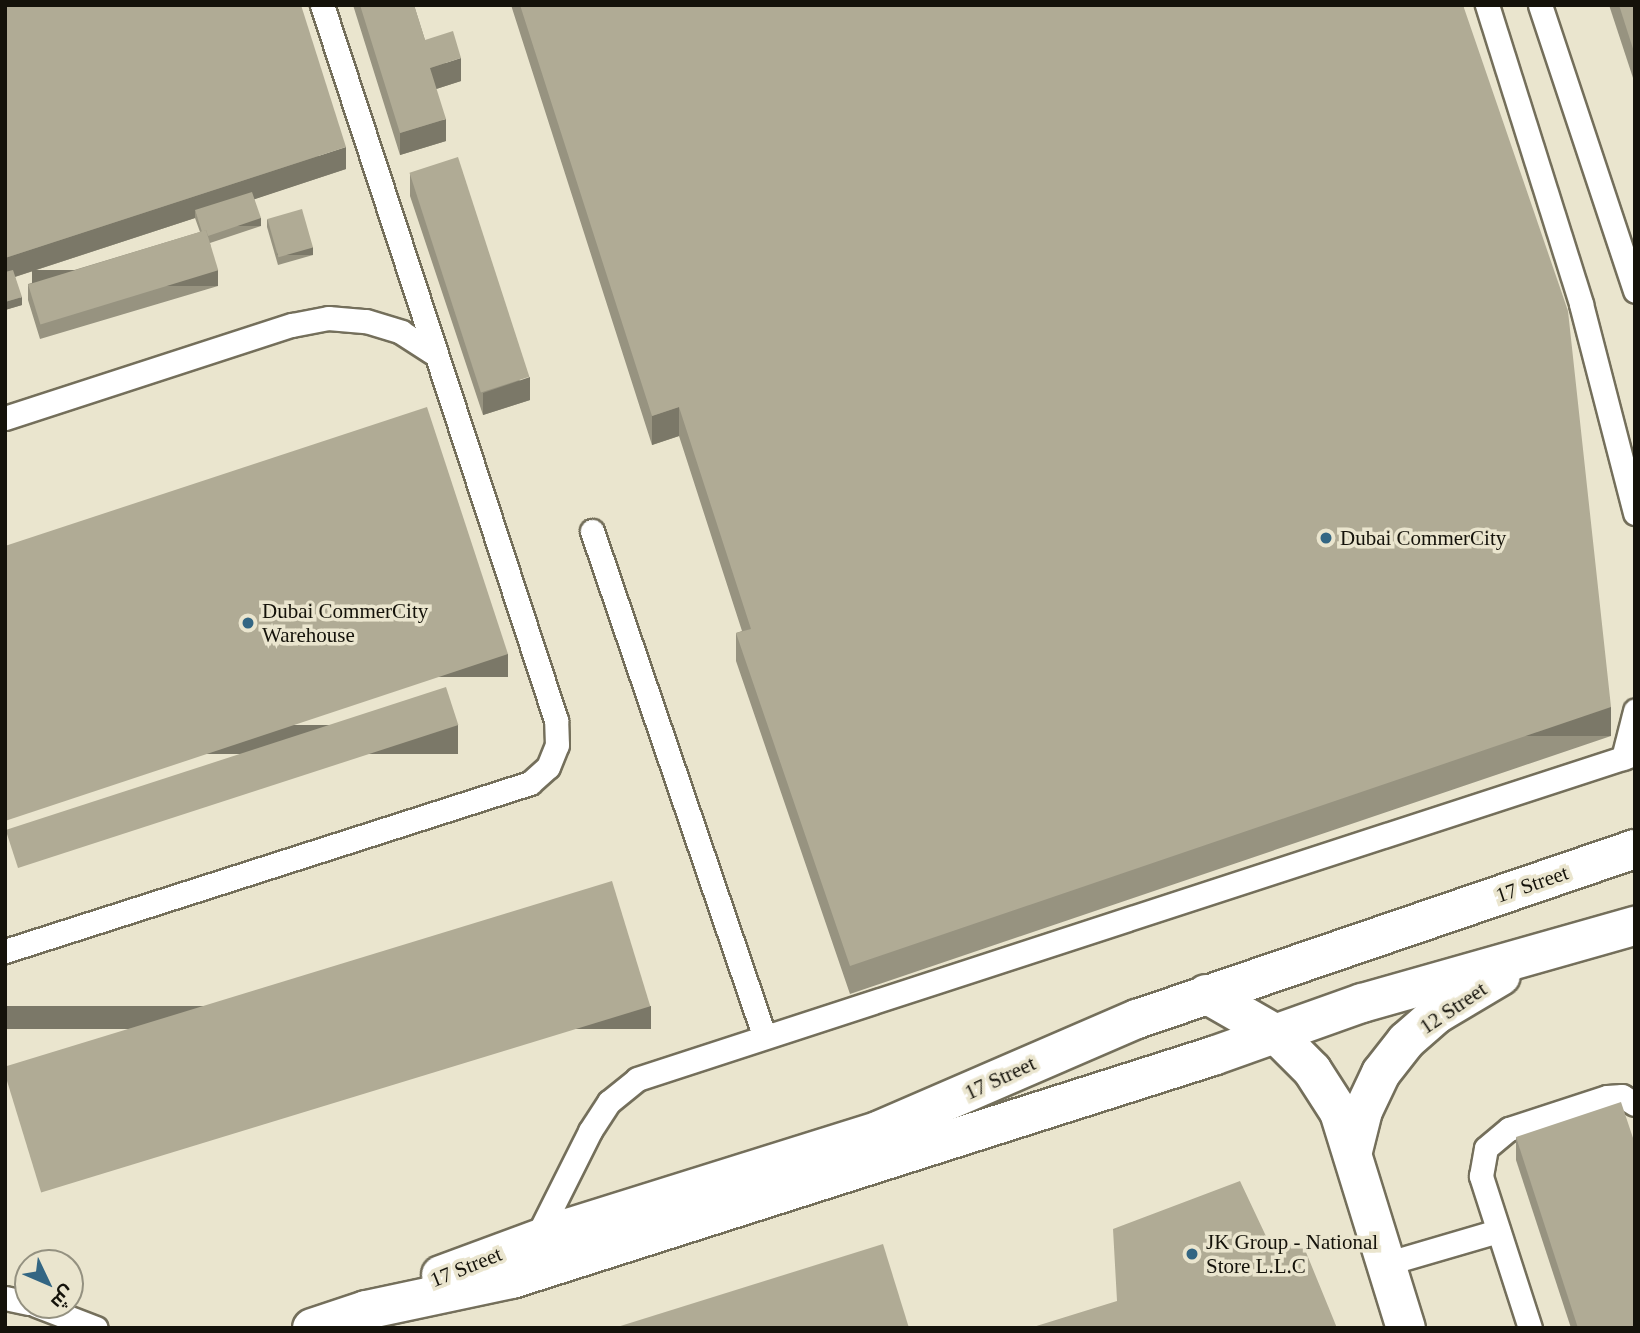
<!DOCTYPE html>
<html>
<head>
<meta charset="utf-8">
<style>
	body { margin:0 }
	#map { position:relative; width:1640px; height:1333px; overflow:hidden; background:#eae5ce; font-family:"Times New Roman",Cairo,serif }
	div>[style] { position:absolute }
	.roads { filter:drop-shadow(2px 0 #746f5b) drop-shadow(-2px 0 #746f5b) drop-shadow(0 2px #746f5b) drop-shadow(0 -2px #746f5b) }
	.service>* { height:23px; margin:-11.5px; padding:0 11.5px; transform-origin:11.5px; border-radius:11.5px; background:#fff }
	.minor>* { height:38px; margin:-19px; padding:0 19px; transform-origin:19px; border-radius:19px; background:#fff }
	.wall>* { inset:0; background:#979380 }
	.shaded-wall>* { inset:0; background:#7b7868; transform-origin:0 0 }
	.building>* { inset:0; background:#b0ab95; transform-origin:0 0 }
	.dots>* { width:19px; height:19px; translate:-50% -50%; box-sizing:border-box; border:4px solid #eae5ce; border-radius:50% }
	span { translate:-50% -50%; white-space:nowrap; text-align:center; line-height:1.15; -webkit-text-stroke:7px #eae5ce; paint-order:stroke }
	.poi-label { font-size:21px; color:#14120a }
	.left { translate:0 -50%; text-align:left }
	.street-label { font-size:21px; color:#14120a }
	.frame { position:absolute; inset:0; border:7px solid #14120a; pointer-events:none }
	.north { position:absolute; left:14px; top:1249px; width:70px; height:70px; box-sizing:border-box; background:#eae5ce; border:2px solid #949180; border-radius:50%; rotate:134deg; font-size:19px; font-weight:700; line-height:28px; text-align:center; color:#14120a }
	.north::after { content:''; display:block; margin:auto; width:24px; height:32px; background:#336683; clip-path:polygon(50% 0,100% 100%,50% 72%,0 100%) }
</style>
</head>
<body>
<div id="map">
	<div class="roads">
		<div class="service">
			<div style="left:1487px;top:5px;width:313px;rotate:72.5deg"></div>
			<div style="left:1581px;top:304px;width:216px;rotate:75.5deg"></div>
			<div style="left:1540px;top:5px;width:301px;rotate:71.6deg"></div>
			<div style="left:5px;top:418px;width:302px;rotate:-18deg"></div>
			<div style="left:292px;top:325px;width:37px;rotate:-11deg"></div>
			<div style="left:328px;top:318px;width:38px;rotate:5deg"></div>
			<div style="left:366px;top:321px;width:37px;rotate:17deg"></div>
			<div style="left:401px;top:332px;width:37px;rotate:33deg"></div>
			<div style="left:592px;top:531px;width:533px;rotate:71.16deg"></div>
			<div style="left:1623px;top:758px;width:49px;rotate:-75.7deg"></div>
			<div style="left:5px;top:951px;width:551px;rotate:-17.74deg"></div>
			<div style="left:530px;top:783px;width:24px;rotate:-42deg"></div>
			<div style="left:548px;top:767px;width:24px;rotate:-68deg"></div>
			<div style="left:557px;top:745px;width:25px;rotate:-92deg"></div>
			<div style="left:556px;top:720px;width:752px;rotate:-108.12deg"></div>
			<div style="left:536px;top:1239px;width:121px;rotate:-63.4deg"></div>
			<div style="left:590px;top:1131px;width:35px;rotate:-57deg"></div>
			<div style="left:609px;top:1102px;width:36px;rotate:-39deg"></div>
			<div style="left:637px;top:1079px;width:1050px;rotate:-18.04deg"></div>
			<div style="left:1385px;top:1264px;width:118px;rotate:-16.3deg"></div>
			<div style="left:5px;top:1298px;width:24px;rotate:12deg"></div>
			<div style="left:36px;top:1305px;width:64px;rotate:21deg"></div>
			<div style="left:1530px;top:1328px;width:160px;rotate:-107.9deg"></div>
			<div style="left:1481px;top:1176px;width:28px;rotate:-80deg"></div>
			<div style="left:1486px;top:1148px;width:30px;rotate:-40deg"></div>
			<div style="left:1509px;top:1129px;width:103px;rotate:-18.1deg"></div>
			<div style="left:1607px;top:1097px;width:15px;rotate:-4deg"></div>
			<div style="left:1622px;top:1096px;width:15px;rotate:32deg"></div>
		</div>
		<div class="minor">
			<div style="left:1206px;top:994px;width:81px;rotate:29.7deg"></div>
			<div style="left:1276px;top:1034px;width:51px;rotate:45deg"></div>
			<div style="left:1312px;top:1070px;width:50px;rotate:57.3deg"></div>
			<div style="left:1339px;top:1112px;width:226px;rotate:72.8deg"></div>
			<div style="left:1353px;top:1151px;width:41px;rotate:-76deg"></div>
			<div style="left:1363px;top:1111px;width:42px;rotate:-64.7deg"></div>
			<div style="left:1381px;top:1073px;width:41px;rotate:-52deg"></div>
			<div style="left:1406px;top:1041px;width:41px;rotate:-41.1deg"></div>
			<div style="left:1437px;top:1014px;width:74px;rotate:-30.7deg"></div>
			<div style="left:441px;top:1275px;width:135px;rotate:-20.3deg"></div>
			<div style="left:568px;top:1228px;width:327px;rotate:-17.4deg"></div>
			<div style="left:880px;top:1130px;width:280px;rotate:-23.4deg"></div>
			<div style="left:1137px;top:1019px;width:526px;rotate:-18.85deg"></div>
			<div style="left:312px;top:1328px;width:57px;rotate:-18.4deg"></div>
			<div style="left:366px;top:1310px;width:149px;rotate:-12deg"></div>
			<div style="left:512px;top:1279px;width:736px;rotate:-17.65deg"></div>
			<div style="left:1213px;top:1056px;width:158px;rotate:-19.6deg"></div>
			<div style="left:1362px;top:1003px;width:284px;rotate:-15.8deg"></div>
		</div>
	</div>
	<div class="wall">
		<div style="clip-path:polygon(5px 5px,346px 169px,254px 199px,261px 226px,210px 243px,218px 286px,40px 339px,28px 300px,28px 284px,200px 232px,195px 218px,15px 277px,22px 305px,5px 310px)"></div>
		<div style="clip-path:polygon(353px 5px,414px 5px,425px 40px,461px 81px,436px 89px,446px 141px,400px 155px)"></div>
		<div style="clip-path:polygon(511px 5px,1463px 5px,1611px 736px,850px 994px,736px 661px,736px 633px,742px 631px,679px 436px,652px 445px)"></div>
		<div style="clip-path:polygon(1609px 5px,1635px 5px,1635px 84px)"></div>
		<div style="clip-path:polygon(410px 173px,530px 400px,483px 415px,410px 196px)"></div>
		<div style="clip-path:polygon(267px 219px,313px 255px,278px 265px,267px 227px)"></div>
		<div style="clip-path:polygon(1516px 1137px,1635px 1328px,1571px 1328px,1516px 1160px)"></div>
	</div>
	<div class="shaded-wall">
		<div style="clip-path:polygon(461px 58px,461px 81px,430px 91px,430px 68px)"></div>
		<div style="clip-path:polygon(446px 119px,446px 141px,400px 155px,400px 133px)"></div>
		<div style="clip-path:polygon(346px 147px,346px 169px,198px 218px,195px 210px,195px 218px,5px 280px,5px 258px)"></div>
		<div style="left:261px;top:218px;width:8px;height:60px;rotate:90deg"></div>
		<div style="left:313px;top:247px;width:8px;height:36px;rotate:90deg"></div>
		<div style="left:218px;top:270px;width:16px;height:186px;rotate:90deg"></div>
		<div style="clip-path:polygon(22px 297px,22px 305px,5px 310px,5px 302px)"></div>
		<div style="clip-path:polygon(530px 377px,530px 400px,483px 415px,483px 393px)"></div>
		<div style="clip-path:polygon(679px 407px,679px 436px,652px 445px,652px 416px)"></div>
		<div style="left:508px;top:654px;width:23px;height:530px;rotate:90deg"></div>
		<div style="left:1611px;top:707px;width:29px;height:804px;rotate:90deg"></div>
		<div style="left:458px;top:725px;width:29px;height:475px;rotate:90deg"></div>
		<div style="left:651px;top:1006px;width:23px;height:678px;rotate:90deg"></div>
	</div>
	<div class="building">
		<div style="clip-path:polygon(5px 5px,301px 5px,346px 147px,5px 258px)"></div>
		<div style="clip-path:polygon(360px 5px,414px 5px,425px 40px,453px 31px,461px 58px,430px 68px,446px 119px,400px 133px)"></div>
		<div style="clip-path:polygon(520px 5px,1463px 5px,1568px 311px,1611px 707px,850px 966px,736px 633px,751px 629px,679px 407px,652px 416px)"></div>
		<div style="clip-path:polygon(1619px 5px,1635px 5px,1635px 55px)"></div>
		<div style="left:458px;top:157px;width:231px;height:51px;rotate:72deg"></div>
		<div style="clip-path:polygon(252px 192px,261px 218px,208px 236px,206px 230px,202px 232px,195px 210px)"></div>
		<div style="left:302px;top:209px;width:40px;height:36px;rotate:74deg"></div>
		<div style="left:206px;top:230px;width:42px;height:186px;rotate:73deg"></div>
		<div style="clip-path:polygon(13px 270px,22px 297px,5px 302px,5px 272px)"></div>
		<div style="clip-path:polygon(427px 407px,508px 654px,5px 821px,5px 546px)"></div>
		<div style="left:446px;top:687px;width:40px;height:463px;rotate:72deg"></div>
		<div style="left:612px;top:881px;width:131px;height:637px;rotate:73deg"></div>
		<div style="clip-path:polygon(1621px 1102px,1635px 1144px,1635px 1328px,1578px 1328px,1516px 1137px)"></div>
		<div style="clip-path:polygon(1240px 1181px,1273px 1251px,1301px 1240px,1337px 1328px,1030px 1328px,1117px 1301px,1113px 1229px)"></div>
		<div style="clip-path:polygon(883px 1244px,909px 1328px,614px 1328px)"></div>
	</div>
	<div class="dots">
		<div style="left:1326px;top:538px;background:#336683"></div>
		<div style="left:248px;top:623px;background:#336683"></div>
		<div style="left:1192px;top:1254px;background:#336683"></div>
	</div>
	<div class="poi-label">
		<span class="left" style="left:1340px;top:538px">Dubai CommerCity</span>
		<span class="left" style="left:262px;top:623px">Dubai CommerCity<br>Warehouse</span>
		<span class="left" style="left:1206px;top:1254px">JK Group - National<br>Store L.L.C</span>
	</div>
	<div class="street-label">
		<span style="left:1532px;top:884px;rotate:-19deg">17 Street</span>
		<span style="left:1453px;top:1008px;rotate:-34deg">12 Street</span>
		<span style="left:1000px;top:1078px;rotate:-25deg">17 Street</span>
		<span style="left:466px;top:1267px;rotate:-22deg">17 Street</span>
	</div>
	<div class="frame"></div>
	<div class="north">ش</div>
</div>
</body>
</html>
